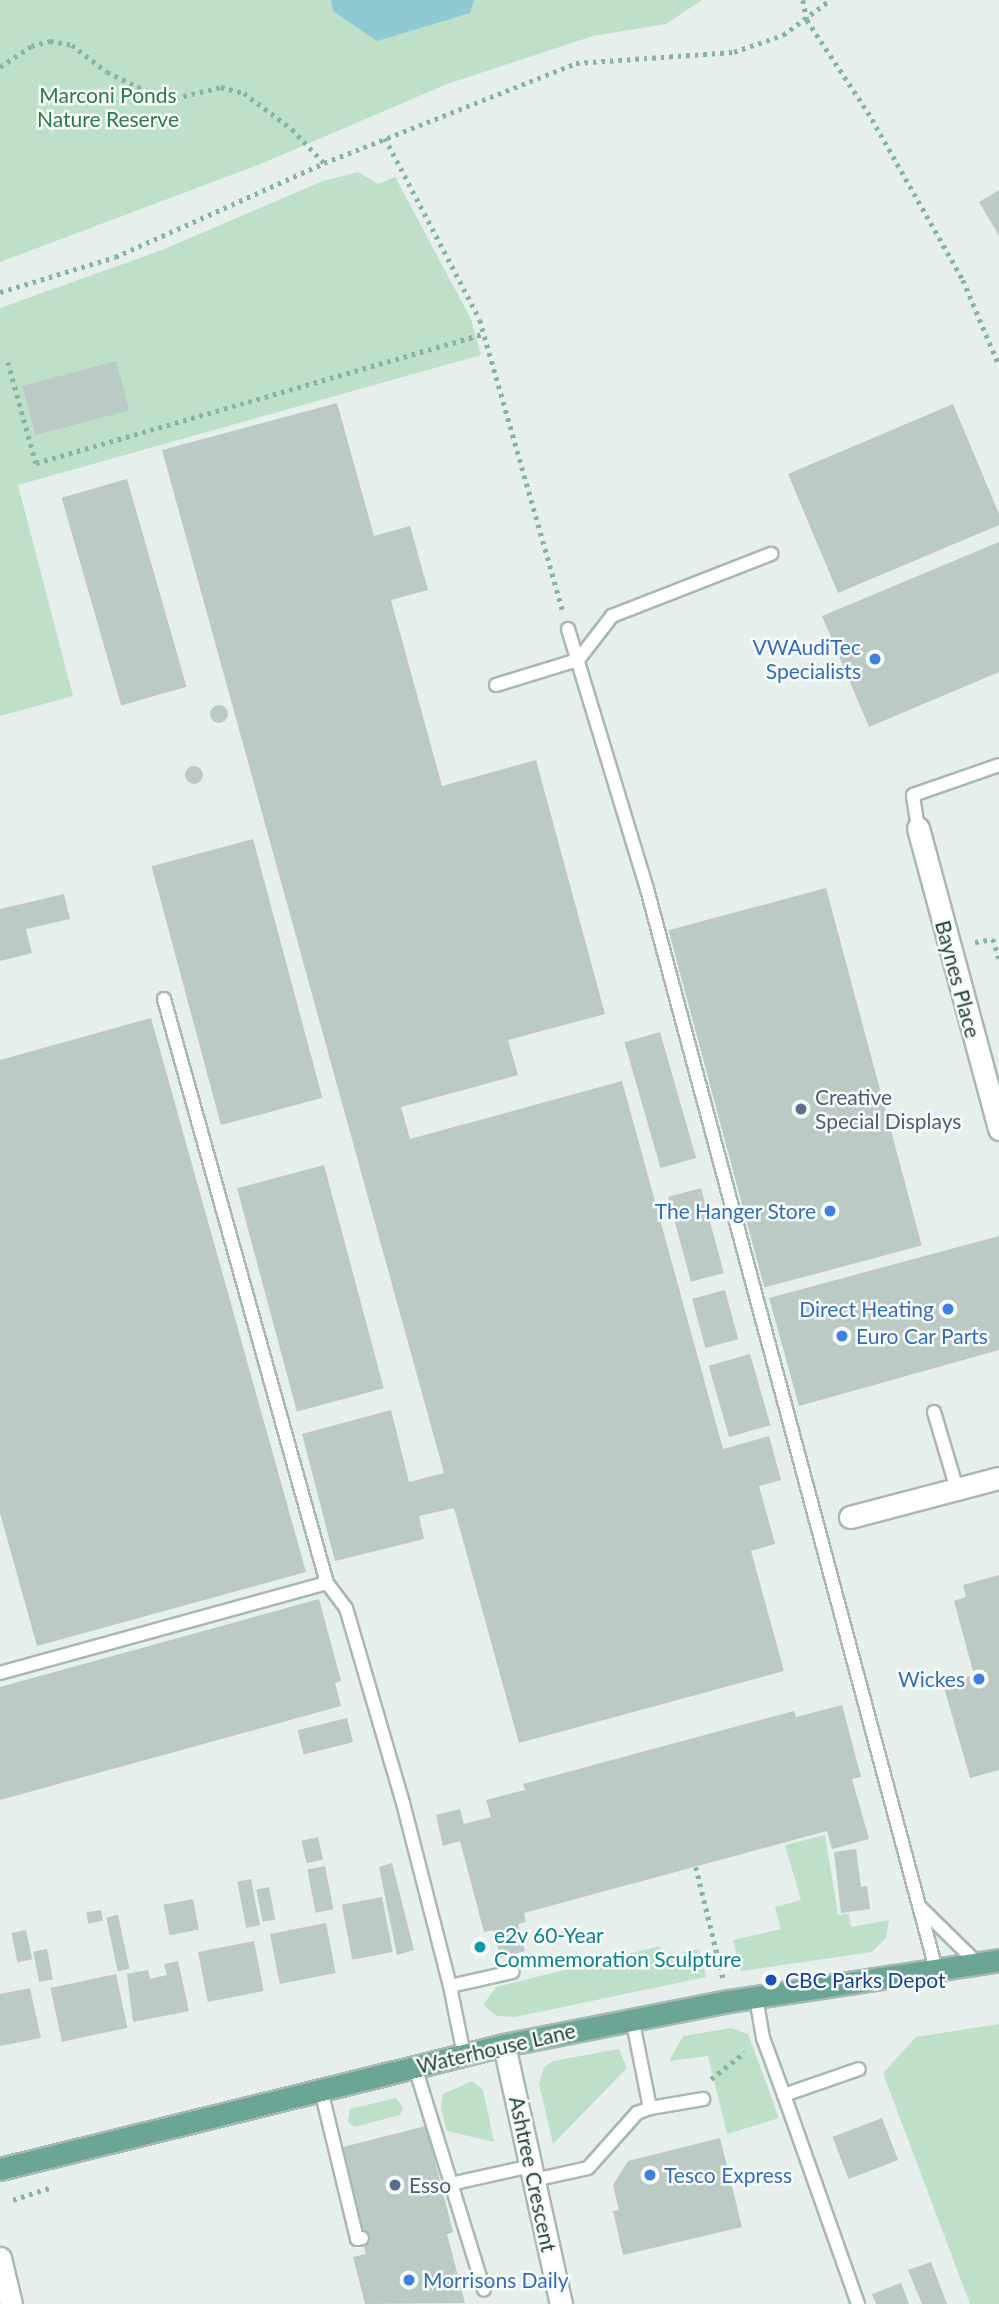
<!DOCTYPE html>
<html>
<head>
<meta charset="utf-8">
<style>
	body { margin:0 }
	#map { position:relative; width:999px; height:2304px; overflow:hidden; background:#e6efeb; font-family:Lato,sans-serif }
	div>[style] { position:absolute }
	.green>* { inset:0; background:#bfe0c8 }
	.water>* { inset:0; background:#8ec9d4 }
	.building>* { inset:0; background:#bbcac4; transform-origin:0 0 }
	.round { border-radius:50% }
	.path>* { height:4.5px; margin-top:-2.25px; transform-origin:0; background:repeating-linear-gradient(90deg,#86b3a5 0 3.5px,transparent 0 8.5px) }
	.roads { filter:drop-shadow(2px 0 #a8b8b2) drop-shadow(-2px 0 #a8b8b2) drop-shadow(0 2px #a8b8b2) drop-shadow(0 -2px #a8b8b2) }
	.service>* { height:12px; margin:-6px; padding:0 6px; transform-origin:6px; border-radius:6px; background:#fff }
	.minor>* { height:21px; margin:-10.5px; padding:0 10.5px; transform-origin:10.5px; border-radius:10.5px; background:#fff }
	.primary>* { height:21px; margin:-10.5px; padding:0 10.5px; transform-origin:10.5px; border-radius:10.5px; background:#6aa596 }
	.dots>* { width:19px; height:19px; translate:-50% -50%; box-sizing:border-box; border:4px solid #f7fbf9; border-radius:50% }
	span { translate:-50% -50%; white-space:nowrap; text-align:center; line-height:1.15; -webkit-text-stroke:5px #f7fbf9; paint-order:stroke }
	.park-label { font-size:21px; color:#2d7a4b }
	.shop-label { font-size:21px; color:#366cbe }
	.right { translate:-100% -50%; text-align:right }
	.left { translate:0 -50%; text-align:left }
	.street-label { font-size:21px; color:#24423a }
	.service-label { font-size:21px; color:#4e5e75 }
	.culture-label { font-size:21px; color:#0d838f }
	.transit-label { font-size:21px; color:#164399 }
</style>
</head>
<body>
<div id="map">
	<div class="green">
		<div style="clip-path:polygon(0 0,702px 0,666px 24px,593px 36px,447px 84px,263px 163px,0 262px)"></div>
		<div style="clip-path:polygon(358px 172px,378px 184px,395px 177px,471px 319px,481px 355px,18px 485px,73px 696px,0 716px,0 308px,162px 250px,323px 181px)"></div>
		<div style="clip-path:polygon(825px 1835px,838px 1915px,849px 1914px,851px 1927px,889px 1920px,886px 1938px,872px 1952px,741px 1971px,733px 1940px,781px 1929px,775px 1907px,801px 1900px,785px 1845px)"></div>
		<div style="clip-path:polygon(660px 1946px,663px 1957px,699px 1949px,706px 1977px,515px 2017px,497px 2016px,483px 2005px,496px 1987px)"></div>
		<div style="clip-path:polygon(999px 2024px,999px 2304px,970px 2304px,883px 2073px,916px 2037px)"></div>
		<div style="clip-path:polygon(731px 2028px,748px 2034px,779px 2118px,727px 2134px,708px 2056px,669px 2061px,683px 2036px)"></div>
		<div style="clip-path:polygon(619px 2049px,627px 2068px,553px 2144px,539px 2084px,544px 2067px,553px 2061px)"></div>
		<div style="clip-path:polygon(472px 2081px,483px 2090px,494px 2142px,447px 2131px,441px 2108px,443px 2094px)"></div>
		<div style="clip-path:polygon(396px 2098px,403px 2108px,400px 2115px,354px 2127px,348px 2122px,350px 2109px)"></div>
	</div>
	<div class="water">
		<div style="clip-path:polygon(331px 0,474px 0,470px 13px,377px 41px,333px 11px)"></div>
	</div>
	<div class="building">
		<div style="clip-path:polygon(999px 190px,999px 236px,979px 202px)"></div>
		<div style="left:116px;top:361px;width:51px;height:97px;rotate:75deg"></div>
		<div style="clip-path:polygon(337px 403px,374px 536px,410px 526px,428px 590px,391px 600px,442px 786px,536px 760px,605px 1014px,508px 1040px,518px 1075px,401px 1107px,410px 1139px,622px 1081px,723px 1449px,769px 1436px,781px 1480px,759px 1486px,775px 1544px,751px 1551px,784px 1671px,519px 1743px,454px 1508px,419px 1516px,424px 1539px,335px 1561px,302px 1434px,391px 1410px,409px 1482px,444px 1473px,162px 450px)"></div>
		<div style="clip-path:polygon(953px 404px,999px 514px,999px 525px,838px 593px,788px 474px)"></div>
		<div style="left:127px;top:479px;width:216px;height:68px;rotate:74deg"></div>
		<div style="clip-path:polygon(999px 542px,999px 672px,869px 727px,822px 616px)"></div>
		<div class="round" style="left:210px;top:705px;width:18px;height:18px"></div>
		<div class="round" style="left:185px;top:766px;width:18px;height:18px"></div>
		<div style="left:253px;top:839px;width:268px;height:105px;rotate:75deg"></div>
		<div style="left:826px;top:888px;width:370px;height:163px;rotate:75deg"></div>
		<div style="clip-path:polygon(64px 894px,70px 919px,26px 929px,32px 953px,0 961px,0 909px)"></div>
		<div style="clip-path:polygon(151px 1018px,306px 1572px,37px 1646px,0 1513px,0 1060px)"></div>
		<div style="left:660px;top:1032px;width:131px;height:37px;rotate:74deg"></div>
		<div style="left:324px;top:1165px;width:231px;height:90px;rotate:75deg"></div>
		<div style="left:701px;top:1188px;width:88px;height:34px;rotate:75deg"></div>
		<div style="clip-path:polygon(999px 1236px,999px 1350px,799px 1406px,769px 1298px)"></div>
		<div style="left:725px;top:1290px;width:51px;height:34px;rotate:75deg"></div>
		<div style="left:750px;top:1354px;width:74px;height:43px;rotate:74deg"></div>
		<div style="clip-path:polygon(999px 1575px,999px 1770px,970px 1778px,943px 1684px,974px 1675px,954px 1601px,966px 1597px,963px 1585px)"></div>
		<div style="clip-path:polygon(319px 1599px,341px 1681px,335px 1683px,341px 1706px,0 1800px,0 1687px)"></div>
		<div style="clip-path:polygon(842px 1705px,861px 1777px,852px 1779px,869px 1839px,832px 1849px,827px 1831px,524px 1913px,526px 1922px,518px 1924px,525px 1951px,501px 1958px,493px 1930px,484px 1932px,460px 1841px,443px 1846px,436px 1815px,460px 1809px,464px 1824px,491px 1817px,486px 1800px,525px 1790px,523px 1784px,794px 1711px,796px 1717px)"></div>
		<div style="left:347px;top:1718px;width:25px;height:51px;rotate:76deg"></div>
		<div style="left:318px;top:1837px;width:23px;height:17px;rotate:77deg"></div>
		<div style="clip-path:polygon(856px 1849px,861px 1887px,867px 1886px,870px 1909px,841px 1913px,834px 1852px)"></div>
		<div style="clip-path:polygon(392px 1863px,414px 1950px,397px 1955px,379px 1867px)"></div>
		<div style="left:325px;top:1866px;width:44px;height:18px;rotate:79deg"></div>
		<div style="left:251px;top:1879px;width:47px;height:14px;rotate:79deg"></div>
		<div style="left:269px;top:1887px;width:33px;height:13px;rotate:79deg"></div>
		<div style="left:382px;top:1897px;width:56px;height:41px;rotate:79deg"></div>
		<div style="left:193px;top:1899px;width:31px;height:30px;rotate:79deg"></div>
		<div style="left:101px;top:1910px;width:11px;height:15px;rotate:80deg"></div>
		<div style="left:118px;top:1915px;width:55px;height:12px;rotate:78deg"></div>
		<div style="left:326px;top:1923px;width:51px;height:57px;rotate:79deg"></div>
		<div style="left:26px;top:1930px;width:30px;height:15px;rotate:78deg"></div>
		<div style="left:254px;top:1941px;width:51px;height:57px;rotate:79deg"></div>
		<div style="left:47px;top:1949px;width:31px;height:14px;rotate:79deg"></div>
		<div style="clip-path:polygon(178px 1961px,189px 2011px,133px 2022px,127px 1974px,148px 1970px,150px 1979px,167px 1975px,164px 1964px)"></div>
		<div style="left:116px;top:1974px;width:55px;height:67px;rotate:78deg"></div>
		<div style="clip-path:polygon(30px 1988px,41px 2038px,0 2046px,0 1994px)"></div>
		<div style="left:882px;top:2118px;width:45px;height:53px;rotate:69deg"></div>
		<div style="clip-path:polygon(426px 2126px,453px 2232px,447px 2234px,465px 2303px,365px 2304px,353px 2257px,366px 2254px,339px 2148px)"></div>
		<div style="clip-path:polygon(720px 2138px,742px 2227px,623px 2255px,613px 2211px,619px 2210px,613px 2185px,628px 2161px)"></div>
		<div style="clip-path:polygon(931px 2262px,947px 2304px,922px 2304px,908px 2270px)"></div>
		<div style="clip-path:polygon(901px 2283px,909px 2304px,876px 2304px,872px 2294px)"></div>
	</div>
	<div class="path">
		<div style="left:803px;top:0;width:20px;rotate:79deg"></div>
		<div style="left:807px;top:20px;width:110px;rotate:56.5deg"></div>
		<div style="left:868px;top:112px;width:193px;rotate:60.5deg"></div>
		<div style="left:963px;top:280px;width:92px;rotate:67deg"></div>
		<div style="left:0;top:67px;width:37px;rotate:-34deg"></div>
		<div style="left:31px;top:46px;width:20px;rotate:-15deg"></div>
		<div style="left:50px;top:41px;width:22px;rotate:10deg"></div>
		<div style="left:72px;top:45px;width:44px;rotate:37.6deg"></div>
		<div style="left:107px;top:72px;width:47px;rotate:25.5deg"></div>
		<div style="left:149px;top:92px;width:27px;rotate:13deg"></div>
		<div style="left:175px;top:98px;width:47px;rotate:-13.4deg"></div>
		<div style="left:221px;top:87px;width:24px;rotate:15deg"></div>
		<div style="left:244px;top:93px;width:60px;rotate:36.9deg"></div>
		<div style="left:292px;top:129px;width:47px;rotate:46.7deg"></div>
		<div style="left:385px;top:138px;width:205px;rotate:62.4deg"></div>
		<div style="left:480px;top:320px;width:303px;rotate:74.1deg"></div>
		<div style="left:0;top:292px;width:120px;rotate:-16.9deg"></div>
		<div style="left:115px;top:257px;width:229px;rotate:-24.2deg"></div>
		<div style="left:324px;top:163px;width:271px;rotate:-21.6deg"></div>
		<div style="left:576px;top:63px;width:158px;rotate:-4deg"></div>
		<div style="left:734px;top:52px;width:52px;rotate:-19.1deg"></div>
		<div style="left:783px;top:35px;width:59px;rotate:-36.7deg"></div>
		<div style="left:8px;top:362px;width:105px;rotate:74.5deg"></div>
		<div style="left:36px;top:463px;width:466px;rotate:-16.1deg"></div>
		<div style="left:975px;top:942px;width:18px;rotate:-9deg"></div>
		<div style="left:993px;top:939px;width:21px;rotate:73deg"></div>
		<div style="left:696px;top:1867px;width:114px;rotate:76.3deg"></div>
		<div style="left:711px;top:2079px;width:43px;rotate:-38.5deg"></div>
		<div style="left:13px;top:2200px;width:41px;rotate:-18.4deg"></div>
	</div>
	<div class="roads">
		<div class="service">
			<div style="left:568px;top:629px;width:272px;rotate:73.1deg"></div>
			<div style="left:647px;top:889px;width:1118px;rotate:75.02deg"></div>
			<div style="left:496px;top:685px;width:86px;rotate:-17deg"></div>
			<div style="left:578px;top:660px;width:56px;rotate:-52.3deg"></div>
			<div style="left:612px;top:616px;width:171px;rotate:-21.3deg"></div>
			<div style="left:918px;top:828px;width:33px;rotate:-99deg"></div>
			<div style="left:913px;top:795px;width:91px;rotate:-19.2deg"></div>
			<div style="left:164px;top:999px;width:606px;rotate:74.41deg"></div>
			<div style="left:327px;top:1583px;width:31px;rotate:53deg"></div>
			<div style="left:346px;top:1608px;width:203px;rotate:73.7deg"></div>
			<div style="left:403px;top:1803px;width:189px;rotate:75.6deg"></div>
			<div style="left:934px;top:1412px;width:80px;rotate:73.4deg"></div>
			<div style="left:0;top:1673px;width:339px;rotate:-15.4deg"></div>
			<div style="left:920px;top:1907px;width:80px;rotate:44.5deg"></div>
			<div style="left:756px;top:1997px;width:42px;rotate:80.3deg"></div>
			<div style="left:763px;top:2038px;width:61px;rotate:69.8deg"></div>
			<div style="left:784px;top:2095px;width:79px;rotate:-19.1deg"></div>
			<div style="left:464px;top:2055px;width:70px;rotate:-101.5deg"></div>
			<div style="left:450px;top:1986px;width:64px;rotate:-12.7deg"></div>
			<div style="left:415px;top:2067px;width:233px;rotate:72.8deg"></div>
			<div style="left:321px;top:2090px;width:153px;rotate:76.4deg"></div>
			<div style="left:357px;top:2239px;width:5px;rotate:-11deg"></div>
			<div style="left:784px;top:2095px;width:222px;rotate:70.5deg"></div>
			<div style="left:650px;top:2108px;width:54px;rotate:-9.6deg"></div>
			<div style="left:534px;top:2180px;width:55px;rotate:-12.5deg"></div>
			<div style="left:588px;top:2168px;width:74px;rotate:-48.3deg"></div>
			<div style="left:637px;top:2113px;width:14px;rotate:-21deg"></div>
			<div style="left:650px;top:2108px;width:92px;rotate:-101.3deg"></div>
			<div style="left:450px;top:2184px;width:83px;rotate:-12.5deg"></div>
		</div>
		<div class="minor">
			<div style="left:918px;top:828px;width:312px;rotate:74.9deg"></div>
			<div style="left:850px;top:1517px;width:154px;rotate:-14.7deg"></div>
			<div style="left:504px;top:2045px;width:265px;rotate:77.6deg"></div>
			<div style="left:0;top:2258px;width:47px;rotate:76.6deg"></div>
		</div>
		<div class="primary">
			<div style="left:0;top:2169px;width:519px;rotate:-13.82deg"></div>
			<div style="left:504px;top:2045px;width:229px;rotate:-11.1deg"></div>
			<div style="left:729px;top:2001px;width:273px;rotate:-8.6deg"></div>
		</div>
	</div>
	<div class="dots">
		<div style="left:875px;top:659px;background:#3f7fe0"></div>
		<div style="left:801px;top:1109px;background:#5c6f8a"></div>
		<div style="left:830px;top:1211px;background:#3f7fe0"></div>
		<div style="left:948px;top:1309px;background:#3f7fe0"></div>
		<div style="left:842px;top:1336px;background:#3f7fe0"></div>
		<div style="left:979px;top:1679px;background:#3f7fe0"></div>
		<div style="left:480px;top:1947px;background:#0f9aa8"></div>
		<div style="left:771px;top:1980px;background:#1a4fb4"></div>
		<div style="left:650px;top:2175px;background:#3f7fe0"></div>
		<div style="left:395px;top:2185px;background:#5c6f8a"></div>
		<div style="left:409px;top:2280px;background:#3f7fe0"></div>
	</div>
	<div class="park-label">
		<span style="left:108px;top:107px">Marconi Ponds<br>Nature Reserve</span>
	</div>
	<div class="shop-label">
		<span class="right" style="left:861px;top:659px">VWAudiTec<br>Specialists</span>
		<span class="right" style="left:816px;top:1211px">The Hanger Store</span>
		<span class="right" style="left:934px;top:1309px">Direct Heating</span>
		<span class="left" style="left:856px;top:1336px">Euro Car Parts</span>
		<span class="right" style="left:965px;top:1679px">Wickes</span>
		<span class="left" style="left:664px;top:2175px">Tesco Express</span>
		<span class="left" style="left:423px;top:2280px">Morrisons Daily</span>
	</div>
	<div class="street-label">
		<span style="left:958px;top:979px;rotate:75deg">Baynes Place</span>
		<span style="left:496px;top:2048px;rotate:-13deg">Waterhouse Lane</span>
		<span style="left:533px;top:2174px;rotate:78deg">Ashtree Crescent</span>
	</div>
	<div class="service-label">
		<span class="left" style="left:815px;top:1109px">Creative<br>Special Displays</span>
		<span class="left" style="left:409px;top:2185px">Esso</span>
	</div>
	<div class="culture-label">
		<span class="left" style="left:494px;top:1947px">e2v 60-Year<br>Commemoration Sculpture</span>
	</div>
	<div class="transit-label">
		<span class="left" style="left:785px;top:1980px">CBC Parks Depot</span>
	</div>
</div>
</body>
</html>
